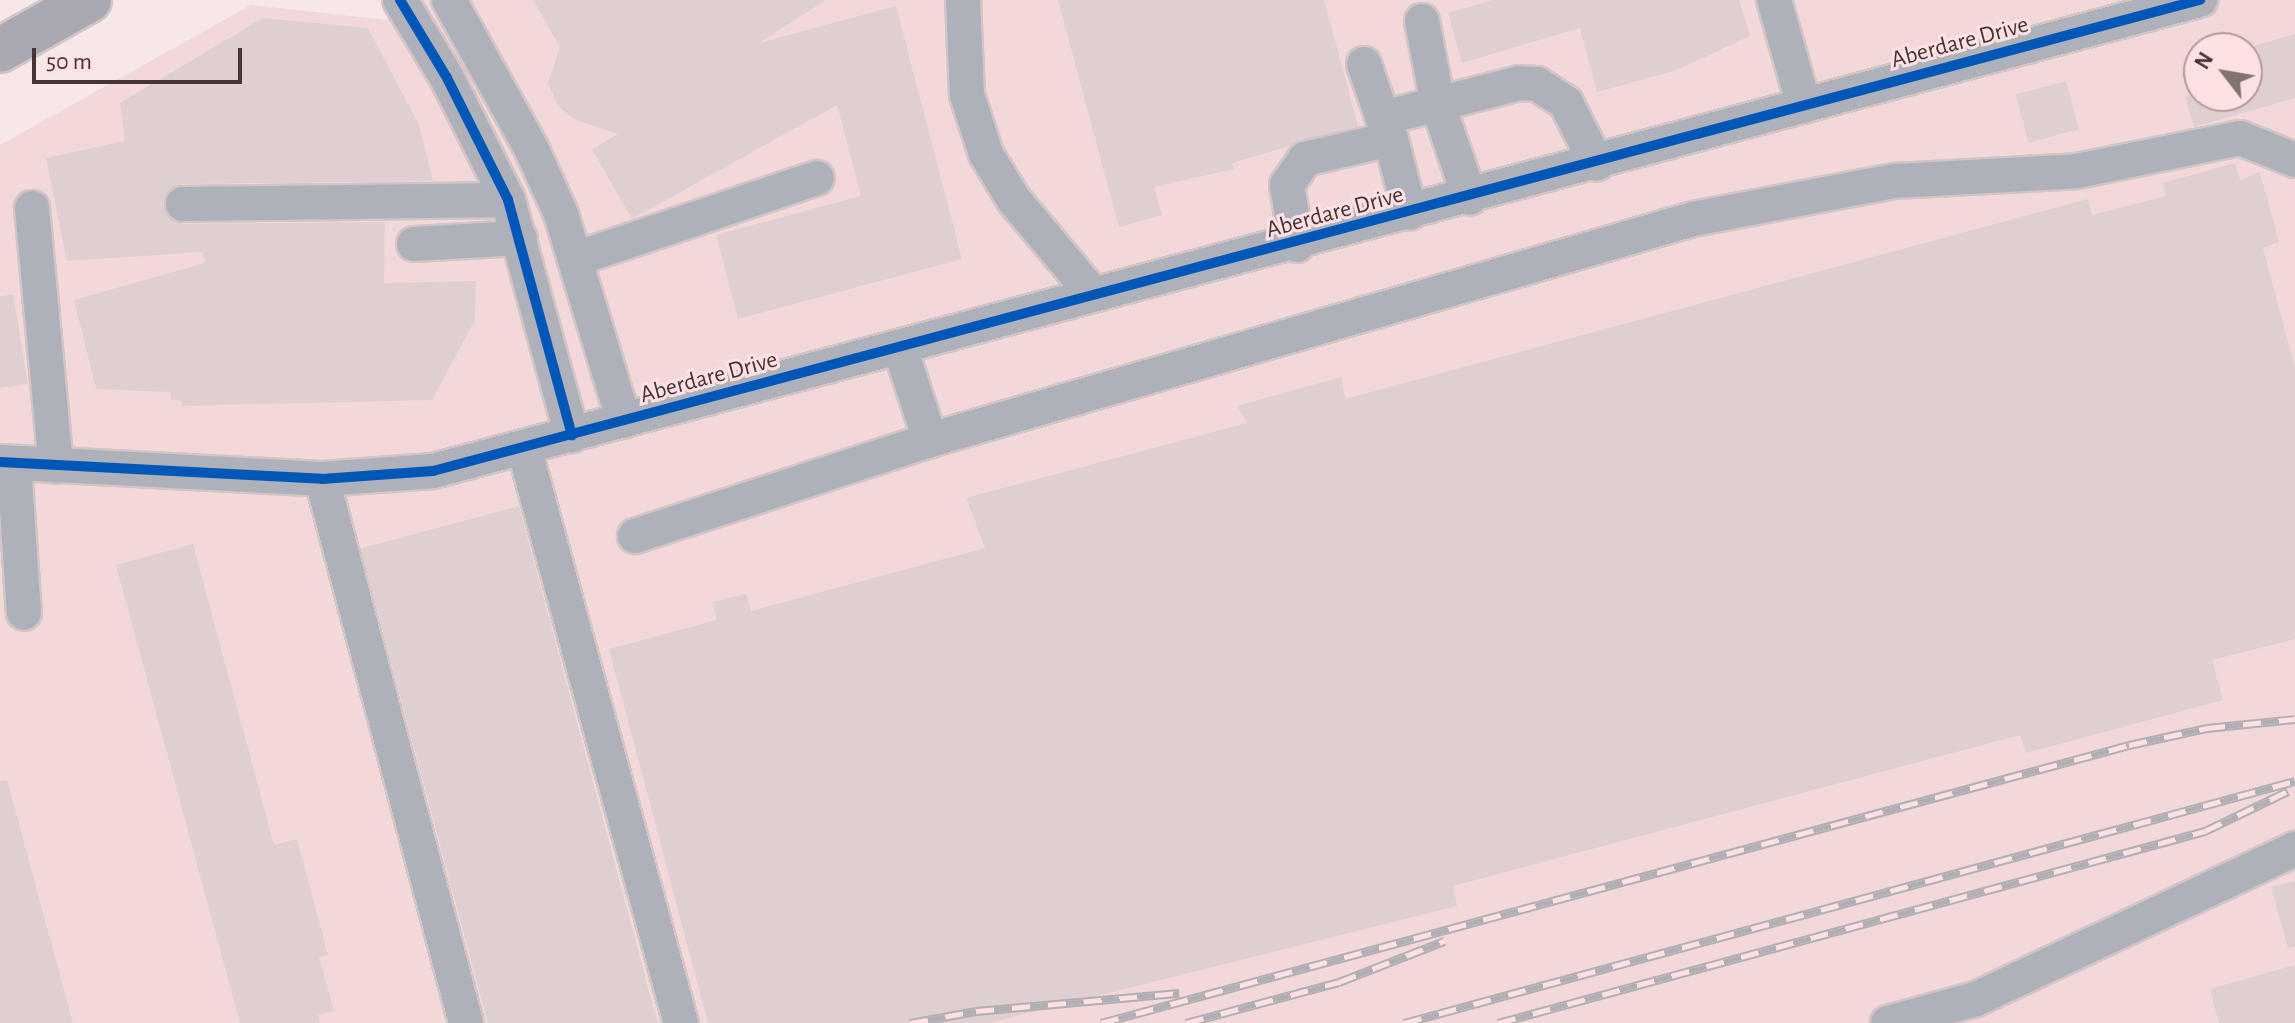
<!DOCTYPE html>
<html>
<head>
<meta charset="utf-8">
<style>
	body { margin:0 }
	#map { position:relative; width:2295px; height:1023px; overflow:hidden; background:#f8e7e8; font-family:"Alegreya Sans",sans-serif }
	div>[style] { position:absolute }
	.built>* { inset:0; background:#f2d8d9 }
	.building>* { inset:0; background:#e0cfd0; transform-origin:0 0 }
	.roads { filter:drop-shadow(2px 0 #d3c5c6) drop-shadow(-2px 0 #d3c5c6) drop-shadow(0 2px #d3c5c6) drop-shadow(0 -2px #d3c5c6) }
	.minor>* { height:34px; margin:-17px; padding:0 17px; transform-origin:17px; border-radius:17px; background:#afb1ba }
	.major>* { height:44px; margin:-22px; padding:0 22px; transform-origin:22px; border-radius:22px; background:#a8a9b2 }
	.rail>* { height:9px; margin-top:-4.5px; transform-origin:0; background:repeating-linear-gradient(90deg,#fee1e2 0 18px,#b1afb4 0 36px); box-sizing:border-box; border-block:2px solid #b1afb4 }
	.cycleway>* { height:10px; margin:-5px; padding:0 5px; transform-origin:5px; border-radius:5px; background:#0057b8 }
	span { translate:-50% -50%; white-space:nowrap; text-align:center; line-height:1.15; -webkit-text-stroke:6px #fee1e2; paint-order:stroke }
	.street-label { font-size:24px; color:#463334 }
	.north { position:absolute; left:2183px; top:32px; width:80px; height:80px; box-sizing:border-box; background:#fee1e2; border:2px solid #b49b9c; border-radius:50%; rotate:301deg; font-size:22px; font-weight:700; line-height:32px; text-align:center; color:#463334 }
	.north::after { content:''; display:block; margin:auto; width:28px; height:36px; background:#847273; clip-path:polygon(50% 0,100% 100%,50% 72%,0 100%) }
	.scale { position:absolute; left:32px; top:48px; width:210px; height:36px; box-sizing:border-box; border:4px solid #463334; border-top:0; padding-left:10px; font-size:24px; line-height:28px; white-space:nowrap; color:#463334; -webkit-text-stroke:6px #fee1e2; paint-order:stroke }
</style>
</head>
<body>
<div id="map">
	<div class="built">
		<div style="clip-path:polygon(evenodd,420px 0,2295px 0,2295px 1023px,0 1023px,0 145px,251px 5px,386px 20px,420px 0,2199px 48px,2247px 48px,2247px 96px,2199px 96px,2199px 48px)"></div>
	</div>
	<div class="building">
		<div style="clip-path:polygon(533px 0,826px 0,759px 43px,896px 6px,962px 259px,738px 319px,716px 235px,861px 196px,837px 105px,632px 219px,592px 149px,618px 134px,574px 119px,558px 106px,548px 83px,560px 47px)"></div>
		<div style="clip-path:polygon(1058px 0,1324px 0,1358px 126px,1232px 163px,1234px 169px,1154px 187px,1162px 215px,1119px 227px)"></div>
		<div style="clip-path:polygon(1493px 0,1739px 0,1750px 36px,1677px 70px,1597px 92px,1580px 28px,1462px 63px,1448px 13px)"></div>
		<div style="clip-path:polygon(263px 18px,368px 28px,419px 125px,433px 181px,183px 184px,166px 194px,166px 214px,183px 224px,385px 222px,384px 283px,476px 281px,475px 320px,432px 400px,182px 406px,182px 401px,171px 400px,170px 392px,96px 389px,74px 300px,205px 263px,203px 252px,67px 261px,46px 158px,125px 141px,120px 103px)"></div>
		<div style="clip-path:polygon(2295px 34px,2295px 98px,2194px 127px,2185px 96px,2247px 96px,2247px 48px)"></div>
		<div style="left:2066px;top:81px;width:50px;height:52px;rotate:75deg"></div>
		<div style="clip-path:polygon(2235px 163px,2240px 180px,2260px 172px,2279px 242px,2263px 248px,2295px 368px,2295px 639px,2212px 660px,2223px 700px,2026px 753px,2020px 735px,1453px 886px,1457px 906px,988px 1023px,708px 1023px,609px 649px,717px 620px,712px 602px,746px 594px,751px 611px,985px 548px,966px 498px,1247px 423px,1237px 406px,1341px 377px,1345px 399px,2088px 199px,2092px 215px,2166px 196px,2163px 183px)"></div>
		<div style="clip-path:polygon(13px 295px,28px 384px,0 388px,0 296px)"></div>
		<div style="left:519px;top:506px;width:536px;height:164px;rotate:75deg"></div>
		<div style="clip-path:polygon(193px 544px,274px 845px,297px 839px,328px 955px,319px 957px,334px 1011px,318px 1015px,320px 1023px,240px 1023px,116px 565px)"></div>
		<div style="clip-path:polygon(7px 780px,73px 1023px,0 1023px,0 781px)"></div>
		<div style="clip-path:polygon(2295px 881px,2295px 947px,2288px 948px,2271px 887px)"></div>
		<div style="clip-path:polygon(2295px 965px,2295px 1023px,2219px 1023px,2210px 989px)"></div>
	</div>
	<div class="roads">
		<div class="minor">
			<div style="left:400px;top:0;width:91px;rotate:58.9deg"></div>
			<div style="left:447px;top:78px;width:136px;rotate:63.4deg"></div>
			<div style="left:508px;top:200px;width:244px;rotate:74.8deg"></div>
			<div style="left:449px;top:0;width:171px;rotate:61deg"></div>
			<div style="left:532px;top:150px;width:70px;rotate:65.6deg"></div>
			<div style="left:561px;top:214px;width:216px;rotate:73.1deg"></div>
			<div style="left:963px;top:0;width:95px;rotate:87.6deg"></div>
			<div style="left:967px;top:95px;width:62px;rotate:72.1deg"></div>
			<div style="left:986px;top:154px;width:54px;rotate:58.7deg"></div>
			<div style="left:1014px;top:200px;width:121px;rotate:50deg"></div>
			<div style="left:1774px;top:0;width:110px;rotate:74.2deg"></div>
			<div style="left:1422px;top:21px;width:86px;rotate:79.2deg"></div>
			<div style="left:1438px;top:105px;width:98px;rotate:71deg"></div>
			<div style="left:1364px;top:64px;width:79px;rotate:70.9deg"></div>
			<div style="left:1383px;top:118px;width:140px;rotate:-14.4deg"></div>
			<div style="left:1519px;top:83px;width:18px;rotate:3deg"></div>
			<div style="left:1537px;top:84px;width:35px;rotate:33deg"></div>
			<div style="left:1566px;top:103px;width:68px;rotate:63.1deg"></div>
			<div style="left:183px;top:204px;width:325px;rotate:-0.7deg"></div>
			<div style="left:32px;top:208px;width:259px;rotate:84.7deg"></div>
			<div style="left:414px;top:244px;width:106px;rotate:-3.2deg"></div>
			<div style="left:1297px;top:245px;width:61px;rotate:-99.5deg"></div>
			<div style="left:1287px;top:185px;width:32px;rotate:-55deg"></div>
			<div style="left:1305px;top:159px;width:88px;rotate:-13.1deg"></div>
			<div style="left:1391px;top:139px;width:76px;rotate:75.6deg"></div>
			<div style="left:575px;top:259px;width:255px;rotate:-18.5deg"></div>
			<div style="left:900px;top:348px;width:97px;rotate:71.9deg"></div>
			<div style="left:524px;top:448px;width:596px;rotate:74.73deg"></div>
			<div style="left:0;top:462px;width:322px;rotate:3deg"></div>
			<div style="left:322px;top:479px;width:111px;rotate:-4.1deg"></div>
			<div style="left:433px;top:471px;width:1829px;rotate:-14.93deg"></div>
			<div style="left:14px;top:464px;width:149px;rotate:86.2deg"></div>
			<div style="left:322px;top:479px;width:563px;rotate:75.17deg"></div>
			<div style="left:635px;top:536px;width:310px;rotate:-18deg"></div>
			<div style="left:930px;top:440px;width:794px;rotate:-16.15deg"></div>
			<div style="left:1693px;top:219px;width:206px;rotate:-10.7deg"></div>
			<div style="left:1895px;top:181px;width:182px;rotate:-3.1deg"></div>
			<div style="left:2077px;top:171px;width:166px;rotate:-11.4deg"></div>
			<div style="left:2240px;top:138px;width:59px;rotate:21.8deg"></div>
			<div style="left:1888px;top:1023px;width:91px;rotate:-15.3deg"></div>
			<div style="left:1976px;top:999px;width:353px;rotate:-25.2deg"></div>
		</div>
		<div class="major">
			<div style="left:0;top:50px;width:102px;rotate:-29.3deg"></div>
		</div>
	</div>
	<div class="rail">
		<div style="left:910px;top:1023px;width:67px;rotate:-10.3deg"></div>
		<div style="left:976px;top:1011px;width:204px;rotate:-5.1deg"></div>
		<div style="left:1101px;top:1023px;width:1065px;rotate:-15.13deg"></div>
		<div style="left:2129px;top:745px;width:80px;rotate:-12.3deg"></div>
		<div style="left:2207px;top:728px;width:88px;rotate:-5.8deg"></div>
		<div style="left:1186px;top:1023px;width:158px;rotate:-15deg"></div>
		<div style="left:1339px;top:982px;width:113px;rotate:-21.3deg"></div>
		<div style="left:1404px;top:1023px;width:923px;rotate:-15.2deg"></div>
		<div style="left:1498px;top:1023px;width:733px;rotate:-15.19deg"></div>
		<div style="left:2205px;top:831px;width:92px;rotate:-25.7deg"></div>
	</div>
	<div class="cycleway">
		<div style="left:400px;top:0;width:91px;rotate:58.9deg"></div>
		<div style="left:447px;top:78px;width:136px;rotate:63.4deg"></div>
		<div style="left:508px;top:200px;width:244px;rotate:74.8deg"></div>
		<div style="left:0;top:462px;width:322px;rotate:3deg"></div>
		<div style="left:322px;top:479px;width:111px;rotate:-4.1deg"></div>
		<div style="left:433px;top:471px;width:1829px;rotate:-14.93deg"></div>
	</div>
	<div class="street-label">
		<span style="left:1960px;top:43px;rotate:-15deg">Aberdare Drive</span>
		<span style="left:1335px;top:213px;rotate:-15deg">Aberdare Drive</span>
		<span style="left:709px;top:378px;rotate:-15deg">Aberdare Drive</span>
	</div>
	<div class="north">N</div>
	<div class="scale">50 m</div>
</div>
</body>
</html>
